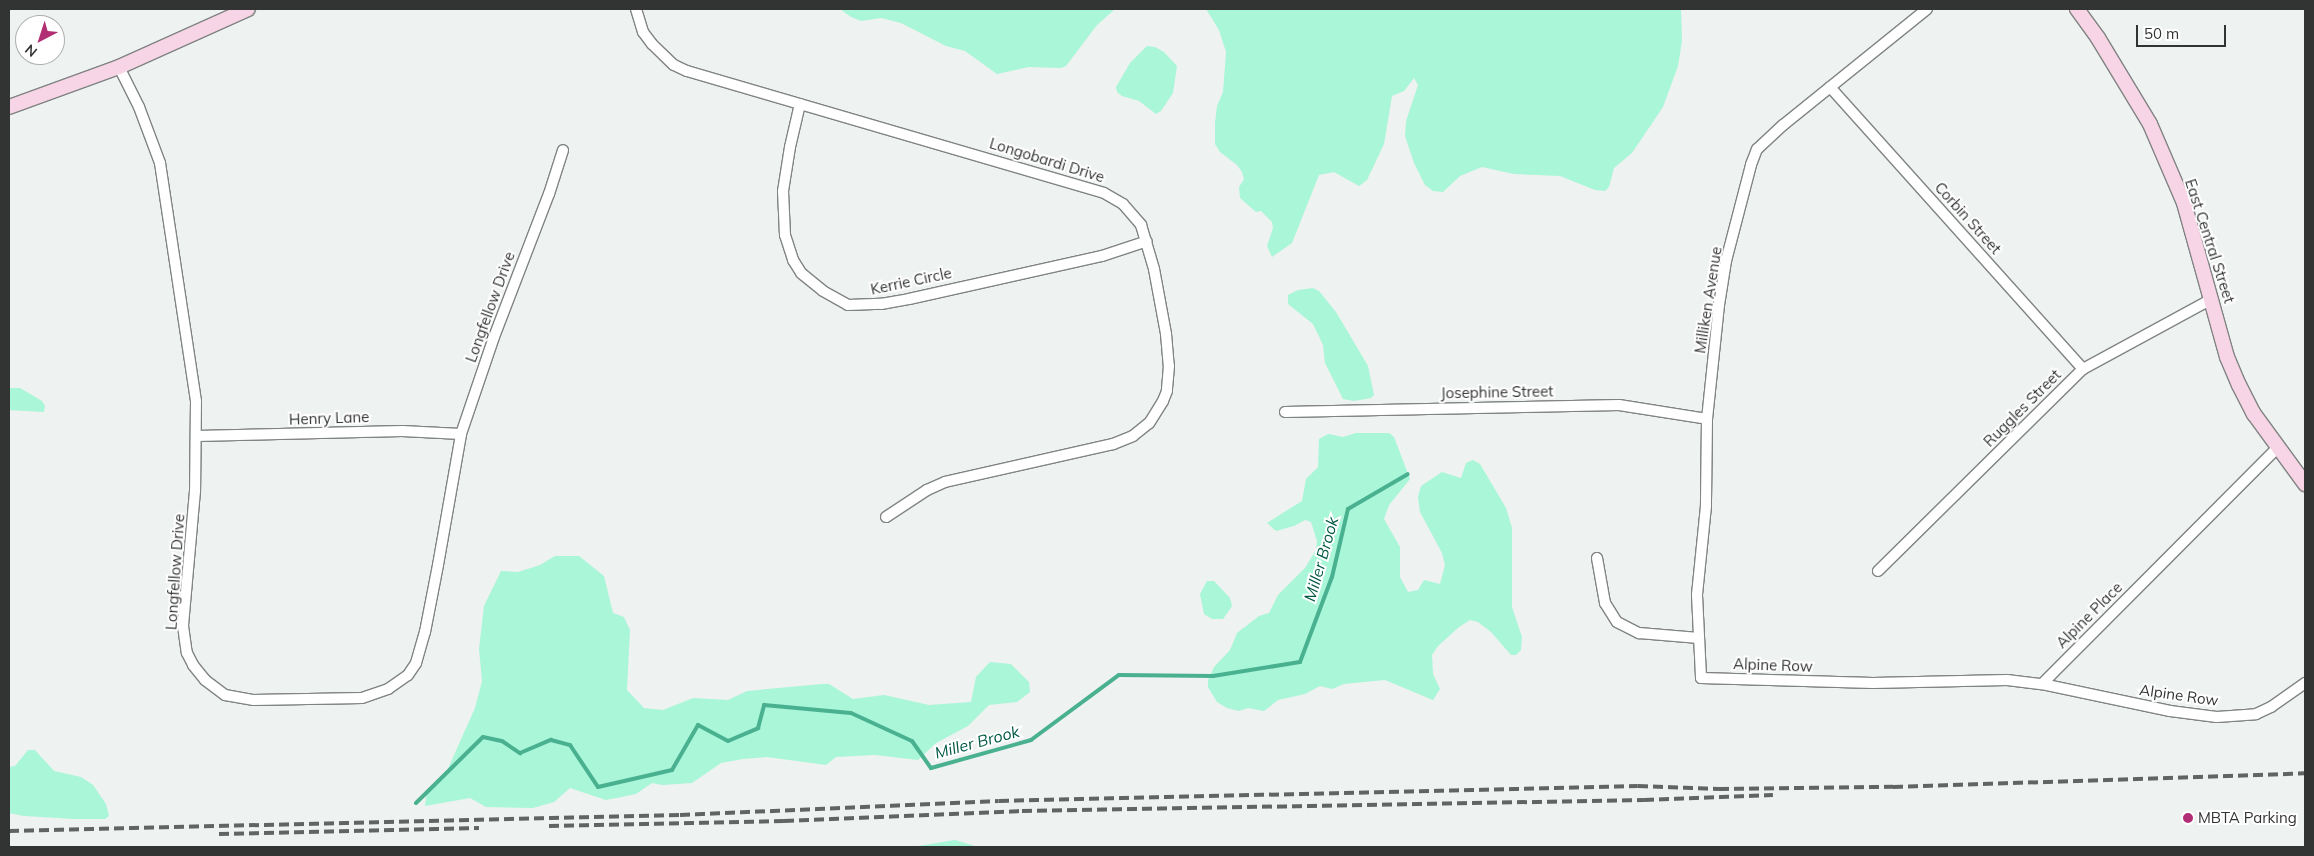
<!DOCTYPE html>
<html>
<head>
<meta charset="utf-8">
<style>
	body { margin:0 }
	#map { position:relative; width:2314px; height:856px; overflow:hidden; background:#eef2f0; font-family:Mulish,sans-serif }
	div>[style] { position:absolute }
	.green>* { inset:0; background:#a9f6d9 }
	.stream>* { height:4px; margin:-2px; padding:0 2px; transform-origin:2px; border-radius:2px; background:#4ab190 }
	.roads { filter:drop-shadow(1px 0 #808482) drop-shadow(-1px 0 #808482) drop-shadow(0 1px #808482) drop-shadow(0 -1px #808482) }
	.minor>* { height:10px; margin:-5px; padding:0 5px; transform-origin:5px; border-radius:5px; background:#fff }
	.secondary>* { height:14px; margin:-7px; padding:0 7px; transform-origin:7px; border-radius:7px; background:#f8d5e6 }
	.rail>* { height:4px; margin-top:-2px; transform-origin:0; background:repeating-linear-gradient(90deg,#616463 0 10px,transparent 0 15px) }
	.dots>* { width:14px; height:14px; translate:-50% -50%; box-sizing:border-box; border:2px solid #fff; border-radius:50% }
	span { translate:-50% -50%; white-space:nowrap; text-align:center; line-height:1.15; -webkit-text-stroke:4px #fff; paint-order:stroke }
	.street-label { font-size:15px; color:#323433 }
	.poi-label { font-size:15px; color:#323433 }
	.left { translate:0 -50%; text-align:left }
	.water-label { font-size:16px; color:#005943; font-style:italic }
	.frame { position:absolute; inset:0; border:10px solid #323433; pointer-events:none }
	.north { position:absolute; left:15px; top:15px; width:50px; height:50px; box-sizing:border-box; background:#fff; border:1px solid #adaead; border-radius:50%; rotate:220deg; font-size:14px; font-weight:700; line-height:20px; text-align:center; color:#323433 }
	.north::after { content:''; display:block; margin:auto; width:18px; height:22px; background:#b12d74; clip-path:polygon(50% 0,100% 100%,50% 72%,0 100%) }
	.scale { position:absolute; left:2136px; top:25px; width:90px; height:22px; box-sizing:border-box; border:2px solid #323433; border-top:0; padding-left:6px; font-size:15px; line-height:18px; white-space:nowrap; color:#323433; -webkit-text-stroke:4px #fff; paint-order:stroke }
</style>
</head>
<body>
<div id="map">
	<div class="green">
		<div style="clip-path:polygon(840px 9px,1115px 9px,1097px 25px,1066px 66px,1061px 68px,1029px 67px,997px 74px,965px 51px,946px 46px,901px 23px,881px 18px,861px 21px,851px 17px)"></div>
		<div style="clip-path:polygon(1206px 9px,1681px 9px,1682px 41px,1678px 66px,1663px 107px,1632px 153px,1614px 168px,1609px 187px,1605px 191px,1595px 190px,1560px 176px,1514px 174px,1482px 167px,1460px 176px,1443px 192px,1433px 191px,1425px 185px,1414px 163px,1405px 136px,1406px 121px,1418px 85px,1414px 78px,1404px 91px,1392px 96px,1384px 144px,1367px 180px,1359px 186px,1334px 172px,1319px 175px,1292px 243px,1272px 257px,1267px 246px,1273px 228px,1272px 222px,1261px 211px,1256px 212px,1240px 198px,1239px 187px,1244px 179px,1242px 172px,1237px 165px,1220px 152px,1215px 144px,1215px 123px,1217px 106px,1223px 92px,1226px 52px,1219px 30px)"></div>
		<div style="clip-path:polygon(1147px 46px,1155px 47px,1164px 52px,1177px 66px,1173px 93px,1161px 111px,1156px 114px,1139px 101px,1122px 96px,1117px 92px,1116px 87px,1130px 63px)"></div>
		<div style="clip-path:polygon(1313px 288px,1319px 291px,1336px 312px,1368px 366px,1374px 395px,1371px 398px,1354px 401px,1343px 399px,1325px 363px,1323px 345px,1313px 324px,1288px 304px,1288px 295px,1298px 290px)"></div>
		<div style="clip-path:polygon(9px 388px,20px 388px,42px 401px,45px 406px,44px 412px,9px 410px)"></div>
		<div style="clip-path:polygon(1356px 433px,1389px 433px,1394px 437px,1410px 479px,1389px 505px,1384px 519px,1400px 547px,1400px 577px,1408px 592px,1418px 590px,1424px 580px,1440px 584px,1445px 565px,1442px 553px,1420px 512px,1418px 497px,1421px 486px,1442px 472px,1461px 478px,1466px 463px,1473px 460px,1480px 464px,1506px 508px,1512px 528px,1512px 607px,1522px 637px,1521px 650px,1516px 655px,1511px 655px,1491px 632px,1478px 622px,1470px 620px,1459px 627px,1438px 646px,1432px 655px,1433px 674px,1440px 689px,1433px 700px,1385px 680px,1344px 684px,1332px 689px,1320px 686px,1305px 694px,1278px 700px,1264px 711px,1248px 708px,1239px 711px,1227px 708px,1217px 702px,1208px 687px,1208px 680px,1214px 667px,1230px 650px,1237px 633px,1259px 616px,1269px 613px,1278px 595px,1305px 568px,1316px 550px,1317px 541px,1311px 522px,1305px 520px,1294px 526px,1276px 531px,1267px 523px,1302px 501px,1306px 479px,1318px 467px,1319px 439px,1328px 434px,1343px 437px)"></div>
		<div style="clip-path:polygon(555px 556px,579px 556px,604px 576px,613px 613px,624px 617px,630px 630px,627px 690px,644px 708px,663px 710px,693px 698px,728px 700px,747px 691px,822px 684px,829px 684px,853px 699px,884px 695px,929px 705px,971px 702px,976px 677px,990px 662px,1011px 664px,1029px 682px,1030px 692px,1017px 702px,989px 705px,968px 726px,936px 743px,918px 760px,875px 755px,836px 757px,826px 765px,767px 757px,743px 759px,721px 763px,692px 783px,662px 785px,652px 783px,636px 794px,606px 800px,570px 788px,554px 802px,533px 808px,486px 807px,470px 798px,425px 806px,427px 790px,446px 773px,475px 708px,482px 681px,479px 649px,484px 606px,501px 571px,518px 572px,540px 565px)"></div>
		<div style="clip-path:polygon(1207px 581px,1214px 581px,1230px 598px,1232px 606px,1223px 619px,1212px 619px,1204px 614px,1200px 594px)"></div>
		<div style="clip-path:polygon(28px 750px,35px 750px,54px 771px,81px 777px,93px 785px,106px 804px,109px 816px,105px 819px,74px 819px,24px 816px,9px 813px,9px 767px,15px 766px)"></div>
		<div style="clip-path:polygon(955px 840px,978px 847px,912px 847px)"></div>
	</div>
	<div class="stream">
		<div style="left:416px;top:803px;width:94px;rotate:-44.6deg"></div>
		<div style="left:483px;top:737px;width:19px;rotate:12deg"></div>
		<div style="left:502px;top:741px;width:22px;rotate:34deg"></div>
		<div style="left:520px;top:753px;width:34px;rotate:-23deg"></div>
		<div style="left:551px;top:740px;width:20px;rotate:15deg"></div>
		<div style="left:570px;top:745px;width:50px;rotate:56.3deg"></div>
		<div style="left:598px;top:787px;width:76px;rotate:-12.9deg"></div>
		<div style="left:672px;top:770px;width:52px;rotate:-60deg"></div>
		<div style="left:698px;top:725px;width:34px;rotate:28deg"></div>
		<div style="left:728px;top:741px;width:33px;rotate:-23deg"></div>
		<div style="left:758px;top:728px;width:24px;rotate:-75deg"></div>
		<div style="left:764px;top:705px;width:87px;rotate:5.3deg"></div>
		<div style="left:851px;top:713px;width:67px;rotate:24.7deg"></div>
		<div style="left:912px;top:741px;width:33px;rotate:55deg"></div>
		<div style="left:931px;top:768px;width:104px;rotate:-15.6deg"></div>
		<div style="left:1031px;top:740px;width:109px;rotate:-36.5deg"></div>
		<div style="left:1119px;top:675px;width:94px;rotate:0.6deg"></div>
		<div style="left:1213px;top:676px;width:88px;rotate:-9.1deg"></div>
		<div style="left:1300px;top:662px;width:91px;rotate:-69.4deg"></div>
		<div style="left:1332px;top:577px;width:70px;rotate:-76.8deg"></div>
		<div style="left:1348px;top:509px;width:69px;rotate:-30.3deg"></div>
	</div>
	<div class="roads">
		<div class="minor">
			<div style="left:636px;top:9px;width:24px;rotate:73deg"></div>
			<div style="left:643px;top:32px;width:15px;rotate:53deg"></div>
			<div style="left:652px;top:44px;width:30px;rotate:44deg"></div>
			<div style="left:674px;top:65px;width:14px;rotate:25deg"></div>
			<div style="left:687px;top:71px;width:434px;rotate:16.3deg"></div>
			<div style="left:1104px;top:193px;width:22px;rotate:30deg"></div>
			<div style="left:1123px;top:204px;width:28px;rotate:49deg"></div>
			<div style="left:1141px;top:225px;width:46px;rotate:73.5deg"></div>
			<div style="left:1154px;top:269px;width:66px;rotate:79.5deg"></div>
			<div style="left:1166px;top:334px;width:32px;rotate:85deg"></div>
			<div style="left:1169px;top:366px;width:25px;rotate:95deg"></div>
			<div style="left:1167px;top:391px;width:11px;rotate:112deg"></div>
			<div style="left:1163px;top:401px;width:26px;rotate:122deg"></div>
			<div style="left:1149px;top:423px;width:21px;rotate:141deg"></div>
			<div style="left:1133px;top:436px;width:22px;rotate:158deg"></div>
			<div style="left:1113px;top:444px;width:172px;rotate:167.3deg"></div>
			<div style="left:945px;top:482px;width:20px;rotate:156deg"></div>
			<div style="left:927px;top:490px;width:49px;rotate:146.6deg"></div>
			<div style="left:1927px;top:9px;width:185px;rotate:141.1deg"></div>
			<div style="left:1783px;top:125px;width:35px;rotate:137deg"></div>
			<div style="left:1757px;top:149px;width:17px;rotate:111deg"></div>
			<div style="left:1751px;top:165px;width:99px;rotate:104.6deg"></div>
			<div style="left:1726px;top:261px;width:45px;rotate:99deg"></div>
			<div style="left:1719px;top:305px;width:115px;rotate:96deg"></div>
			<div style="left:1707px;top:419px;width:87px;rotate:90.7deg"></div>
			<div style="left:1706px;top:506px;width:89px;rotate:95.8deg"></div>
			<div style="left:1697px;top:595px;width:83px;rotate:87.2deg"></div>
			<div style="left:1701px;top:678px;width:172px;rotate:1.7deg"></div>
			<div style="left:1873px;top:683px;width:134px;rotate:-1.3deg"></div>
			<div style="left:2007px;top:680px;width:35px;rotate:7deg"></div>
			<div style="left:2042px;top:684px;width:333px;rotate:-45.1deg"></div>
			<div style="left:119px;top:67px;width:45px;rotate:63.4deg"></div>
			<div style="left:139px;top:107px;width:60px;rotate:69.4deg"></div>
			<div style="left:160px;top:163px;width:241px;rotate:81.4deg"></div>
			<div style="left:196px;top:401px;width:90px;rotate:90.6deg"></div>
			<div style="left:195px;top:491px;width:136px;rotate:95.1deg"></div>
			<div style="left:183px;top:626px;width:27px;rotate:82deg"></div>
			<div style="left:187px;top:653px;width:13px;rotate:63deg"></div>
			<div style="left:193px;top:665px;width:19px;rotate:51deg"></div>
			<div style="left:205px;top:680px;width:25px;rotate:37deg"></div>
			<div style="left:225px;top:695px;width:28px;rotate:10deg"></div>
			<div style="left:253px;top:700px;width:109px;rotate:-1.1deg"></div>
			<div style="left:362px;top:698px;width:28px;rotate:-19deg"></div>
			<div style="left:388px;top:689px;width:24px;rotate:-35deg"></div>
			<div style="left:408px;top:675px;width:14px;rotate:-56deg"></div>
			<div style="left:416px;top:663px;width:32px;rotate:-74deg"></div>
			<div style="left:425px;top:632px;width:68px;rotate:-79deg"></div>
			<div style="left:438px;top:565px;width:133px;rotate:-80deg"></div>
			<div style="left:461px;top:434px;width:102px;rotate:-71.2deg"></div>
			<div style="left:494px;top:337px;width:153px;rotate:-69deg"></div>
			<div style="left:549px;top:194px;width:46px;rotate:-72.3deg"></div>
			<div style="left:1830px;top:87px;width:379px;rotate:48.1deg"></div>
			<div style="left:800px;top:104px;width:44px;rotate:103.1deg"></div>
			<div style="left:790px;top:147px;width:45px;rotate:99deg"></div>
			<div style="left:783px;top:191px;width:44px;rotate:87.4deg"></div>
			<div style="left:785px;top:235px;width:26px;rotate:72deg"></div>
			<div style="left:793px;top:260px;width:15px;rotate:58deg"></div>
			<div style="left:801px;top:273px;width:28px;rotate:39deg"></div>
			<div style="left:823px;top:291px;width:29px;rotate:29deg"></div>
			<div style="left:848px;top:305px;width:33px;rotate:-2deg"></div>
			<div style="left:881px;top:304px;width:28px;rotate:-10deg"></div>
			<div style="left:909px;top:299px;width:198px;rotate:-12.6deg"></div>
			<div style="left:1102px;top:256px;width:47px;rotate:-18.4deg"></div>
			<div style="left:1285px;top:412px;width:334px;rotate:-1.2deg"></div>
			<div style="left:1619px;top:405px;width:89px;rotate:9deg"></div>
			<div style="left:197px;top:436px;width:205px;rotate:-1.4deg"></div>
			<div style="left:402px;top:431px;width:59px;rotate:2.9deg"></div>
			<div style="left:1597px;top:558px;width:46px;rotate:79.9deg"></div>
			<div style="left:1605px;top:603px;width:22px;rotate:58deg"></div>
			<div style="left:1617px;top:622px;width:25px;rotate:27deg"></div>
			<div style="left:1639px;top:633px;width:60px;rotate:4.8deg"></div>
			<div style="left:1878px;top:571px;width:288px;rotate:-44.6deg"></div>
			<div style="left:2083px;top:369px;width:147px;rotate:-28.5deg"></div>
			<div style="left:2042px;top:684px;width:131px;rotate:11.9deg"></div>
			<div style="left:2170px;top:711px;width:47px;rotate:7.3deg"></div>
			<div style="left:2217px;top:717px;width:39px;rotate:-4deg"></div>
			<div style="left:2256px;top:714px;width:17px;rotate:-25deg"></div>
			<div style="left:2271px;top:707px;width:42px;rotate:-35.2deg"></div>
		</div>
		<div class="secondary">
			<div style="left:2077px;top:9px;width:36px;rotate:54deg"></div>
			<div style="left:2098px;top:38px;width:100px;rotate:58.8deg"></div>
			<div style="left:2150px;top:124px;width:86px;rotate:66.7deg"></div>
			<div style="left:2184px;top:203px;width:160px;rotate:74.4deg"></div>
			<div style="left:2227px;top:357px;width:30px;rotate:67deg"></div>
			<div style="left:2239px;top:385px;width:33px;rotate:63deg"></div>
			<div style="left:2254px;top:414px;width:87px;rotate:53.9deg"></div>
			<div style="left:9px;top:107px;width:117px;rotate:-20deg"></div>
			<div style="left:119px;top:67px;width:141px;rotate:-24.2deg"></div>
		</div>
	</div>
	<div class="rail">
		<div style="left:549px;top:826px;width:235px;rotate:-1.2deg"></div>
		<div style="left:784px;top:821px;width:238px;rotate:-2.4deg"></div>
		<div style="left:1022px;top:811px;width:622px;rotate:-1.01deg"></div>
		<div style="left:1644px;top:800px;width:129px;rotate:-2.2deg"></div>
		<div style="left:9px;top:831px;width:671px;rotate:-1.37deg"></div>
		<div style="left:680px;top:815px;width:319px;rotate:-2.5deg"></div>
		<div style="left:999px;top:801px;width:639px;rotate:-1.34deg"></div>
		<div style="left:1638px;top:786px;width:81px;rotate:2.1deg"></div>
		<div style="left:1719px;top:789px;width:174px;rotate:-0.7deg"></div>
		<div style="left:1893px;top:787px;width:412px;rotate:-1.9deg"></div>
		<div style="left:219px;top:834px;width:260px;rotate:-1.3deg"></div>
	</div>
	<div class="dots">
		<div style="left:2188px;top:818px;background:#b12d74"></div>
	</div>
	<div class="street-label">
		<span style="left:1047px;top:160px;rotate:17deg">Longobardi Drive</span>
		<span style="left:1968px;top:218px;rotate:48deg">Corbin Street</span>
		<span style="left:2210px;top:241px;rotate:72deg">East Central Street</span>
		<span style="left:911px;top:281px;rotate:-12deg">Kerrie Circle</span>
		<span style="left:1708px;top:300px;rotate:-81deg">Milliken Avenue</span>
		<span style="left:490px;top:307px;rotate:-70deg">Longfellow Drive</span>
		<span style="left:1497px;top:392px;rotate:-1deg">Josephine Street</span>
		<span style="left:2022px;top:408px;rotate:-45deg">Ruggles Street</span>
		<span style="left:329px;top:418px;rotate:-2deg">Henry Lane</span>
		<span style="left:175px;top:572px;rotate:-86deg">Longfellow Drive</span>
		<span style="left:2089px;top:615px;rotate:-45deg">Alpine Place</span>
		<span style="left:1773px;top:665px;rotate:2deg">Alpine Row</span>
		<span style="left:2179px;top:695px;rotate:8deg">Alpine Row</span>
	</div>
	<div class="poi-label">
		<span class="left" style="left:2198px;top:818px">MBTA Parking</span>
	</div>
	<div class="water-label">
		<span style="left:1321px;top:559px;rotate:-74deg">Miller Brook</span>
		<span style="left:977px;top:742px;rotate:-15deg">Miller Brook</span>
	</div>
	<div class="frame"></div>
	<div class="north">N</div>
	<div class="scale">50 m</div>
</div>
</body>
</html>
